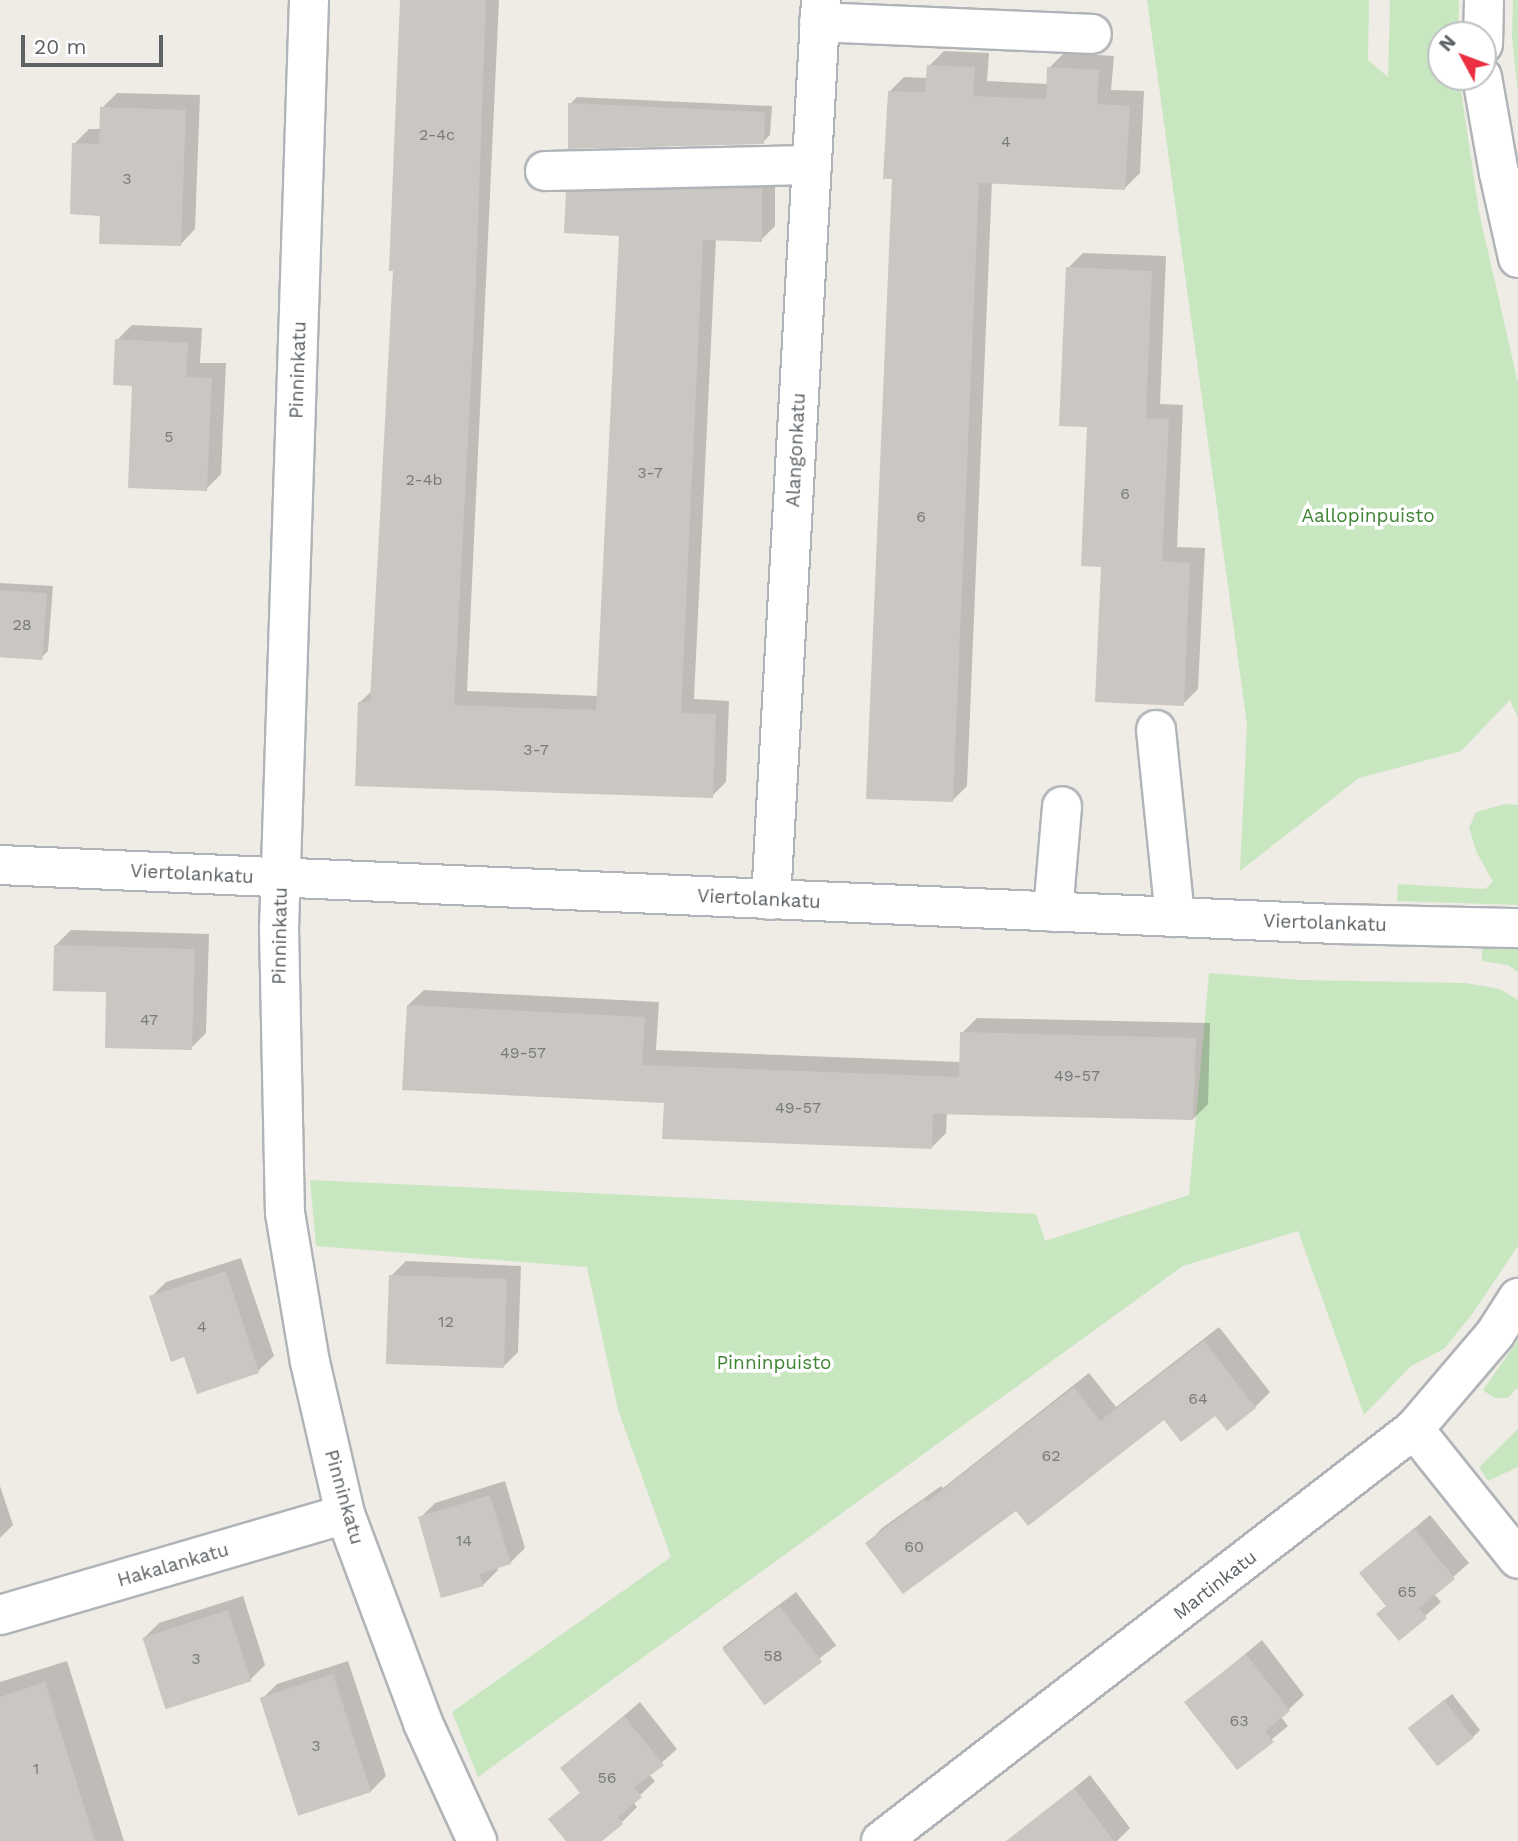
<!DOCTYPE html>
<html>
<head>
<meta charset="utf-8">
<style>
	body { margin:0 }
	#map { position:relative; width:1518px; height:1841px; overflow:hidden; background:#efebe5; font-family:"Work Sans",sans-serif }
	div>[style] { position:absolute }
	.green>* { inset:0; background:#c8e7c1 }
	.shadow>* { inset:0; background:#0003; transform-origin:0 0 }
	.building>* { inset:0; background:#cac6c2; transform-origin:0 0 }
	.roads { filter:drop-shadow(2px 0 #b0b4b8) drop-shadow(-2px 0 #b0b4b8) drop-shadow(0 2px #b0b4b8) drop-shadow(0 -2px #b0b4b8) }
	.minor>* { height:38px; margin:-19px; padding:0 19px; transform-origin:19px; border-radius:19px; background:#fff }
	span { translate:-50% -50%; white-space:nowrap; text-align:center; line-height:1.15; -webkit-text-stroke:7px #fff; paint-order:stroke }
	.number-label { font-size:16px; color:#787b7d }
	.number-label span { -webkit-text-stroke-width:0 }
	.street-label { font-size:19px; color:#5d6266 }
	.park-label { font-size:19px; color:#3f8534 }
	.north { position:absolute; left:1427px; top:21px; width:70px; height:70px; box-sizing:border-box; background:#fff; border:2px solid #bec0c2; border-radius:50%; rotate:311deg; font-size:19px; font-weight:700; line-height:28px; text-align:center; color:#5d6266 }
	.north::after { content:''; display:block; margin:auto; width:24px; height:32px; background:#eb2f42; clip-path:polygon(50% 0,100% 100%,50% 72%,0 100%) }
	.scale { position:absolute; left:21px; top:35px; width:142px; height:32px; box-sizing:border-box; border:4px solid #5d6266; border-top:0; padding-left:9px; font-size:21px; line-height:24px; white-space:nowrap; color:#5d6266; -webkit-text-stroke:5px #fff; paint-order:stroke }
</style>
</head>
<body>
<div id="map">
	<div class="green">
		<div style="clip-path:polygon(1147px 0,1369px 0,1368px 60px,1388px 77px,1390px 0,1459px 0,1458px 35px,1441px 35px,1441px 77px,1459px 77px,1479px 212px,1518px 383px,1518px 718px,1510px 700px,1461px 751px,1359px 778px,1240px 871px,1247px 724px)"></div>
		<div style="clip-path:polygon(1513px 0,1518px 0,1518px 96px,1512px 37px)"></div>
		<div style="clip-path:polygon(1505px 804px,1518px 805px,1518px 905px,1397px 901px,1398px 884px,1485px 889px,1493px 882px,1477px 853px,1469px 828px,1476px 812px)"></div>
		<div style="clip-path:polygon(1482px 948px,1518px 949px,1518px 972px,1508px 965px,1482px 961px)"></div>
		<div style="clip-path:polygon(1209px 973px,1302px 980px,1465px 983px,1500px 989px,1518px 1000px,1518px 1246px,1473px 1313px,1444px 1349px,1411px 1366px,1364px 1415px,1298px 1231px,1183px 1266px,478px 1777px,452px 1712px,671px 1557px,618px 1410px,587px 1267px,316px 1246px,310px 1180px,1036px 1214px,1045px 1241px,1189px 1195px)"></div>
		<div style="clip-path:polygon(1518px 1340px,1518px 1387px,1508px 1398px,1494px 1398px,1483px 1390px)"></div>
		<div style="clip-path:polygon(1518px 1429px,1518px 1467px,1488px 1481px,1479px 1467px)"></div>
	</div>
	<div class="shadow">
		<div style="clip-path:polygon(401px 0,499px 0,467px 691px,599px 696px,621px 234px,567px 193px,582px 179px,775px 175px,775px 226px,761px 240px,716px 238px,694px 699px,729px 701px,726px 782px,712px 796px,360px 702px,373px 690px,395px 269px)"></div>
		<div style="clip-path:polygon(944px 51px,989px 53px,987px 81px,1048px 84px,1049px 68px,1064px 53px,1114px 56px,1111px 90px,1144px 91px,1140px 173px,1125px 188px,992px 182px,967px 786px,952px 801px,894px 178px,889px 92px,904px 77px,928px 78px,929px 66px)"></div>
		<div style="clip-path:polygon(117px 93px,200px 95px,195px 229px,180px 245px,102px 214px,74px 144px,89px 129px,101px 129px,102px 108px)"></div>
		<div style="clip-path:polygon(577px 97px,772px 106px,770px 135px,763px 142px,569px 147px,570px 104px)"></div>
		<div style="clip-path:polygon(1083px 253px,1166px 256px,1160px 404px,1183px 405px,1177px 547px,1205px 548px,1198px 689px,1183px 704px,1102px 565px,1089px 425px,1068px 268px)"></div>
		<div style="clip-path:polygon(132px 325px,202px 328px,200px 363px,226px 363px,221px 474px,206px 489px,134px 384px,117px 340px)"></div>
		<div style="clip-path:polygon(0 583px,53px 586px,48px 651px,41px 658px,0 656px)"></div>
		<div style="clip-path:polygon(71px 930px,209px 934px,206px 1033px,191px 1048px,108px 991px,56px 945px)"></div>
		<div style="clip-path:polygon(424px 990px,659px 1002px,656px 1050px,961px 1062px,962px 1033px,977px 1018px,1210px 1023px,1208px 1104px,1193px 1119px,947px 1113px,946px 1133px,931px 1148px,665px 1101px,408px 1005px)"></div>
		<div style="clip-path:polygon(241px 1258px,274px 1356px,258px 1371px,198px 1392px,185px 1355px,151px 1297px,166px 1282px)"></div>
		<div style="clip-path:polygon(406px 1261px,521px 1266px,518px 1352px,503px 1367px,391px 1276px)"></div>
		<div style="clip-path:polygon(1219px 1327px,1270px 1392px,1255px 1407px,1164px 1417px,1016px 1508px,868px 1543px,882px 1528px,941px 1486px,943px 1488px,1089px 1373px,1116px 1407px)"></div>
		<div style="clip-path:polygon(505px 1481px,525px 1548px,510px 1563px,497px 1567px,498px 1570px,483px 1585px,420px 1518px,435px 1503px)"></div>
		<div style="clip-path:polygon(0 1486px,13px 1525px,0 1538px)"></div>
		<div style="clip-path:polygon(1430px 1515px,1469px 1563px,1434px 1594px,1441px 1602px,1399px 1639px,1388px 1605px,1362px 1573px)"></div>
		<div style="left:796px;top:1592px;width:67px;height:92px;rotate:53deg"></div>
		<div style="clip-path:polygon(243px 1596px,265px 1665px,250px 1680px,144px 1638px,159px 1623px)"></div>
		<div style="clip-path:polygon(1262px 1640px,1304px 1695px,1281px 1717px,1288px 1726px,1237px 1768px,1187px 1702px)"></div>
		<div style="clip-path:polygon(67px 1661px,124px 1841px,0 1841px,0 1682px)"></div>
		<div style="clip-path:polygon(348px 1661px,386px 1776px,371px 1791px,262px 1699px,277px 1684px)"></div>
		<div style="clip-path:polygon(1452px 1694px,1480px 1730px,1473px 1737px,1417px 1722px)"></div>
		<div style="clip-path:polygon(640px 1702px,677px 1749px,649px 1774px,655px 1781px,633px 1802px,637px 1807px,622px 1822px,599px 1841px,568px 1841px,550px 1819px,581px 1792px,562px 1768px)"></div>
		<div style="clip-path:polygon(1090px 1775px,1130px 1828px,1117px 1841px,1028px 1841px,1022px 1831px)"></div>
	</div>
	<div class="building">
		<div style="clip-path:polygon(400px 0,486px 0,475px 305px,454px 705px,596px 710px,619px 236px,564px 233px,566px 192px,762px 188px,762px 242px,703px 240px,681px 713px,716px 714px,713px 798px,355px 786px,358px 702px,370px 702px,393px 271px,389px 271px)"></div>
		<div style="clip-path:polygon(927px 65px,975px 67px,973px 96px,1046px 99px,1047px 67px,1099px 70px,1097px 104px,1130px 106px,1125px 190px,979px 183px,953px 802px,866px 799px,892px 179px,883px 179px,888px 91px,925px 92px)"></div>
		<div style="clip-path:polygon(568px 103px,765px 112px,764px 144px,568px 149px)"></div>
		<div style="clip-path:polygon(100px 107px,186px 110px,181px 246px,99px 244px,100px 216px,70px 214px,72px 143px,99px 144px)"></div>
		<div style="clip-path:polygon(1066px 267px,1152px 271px,1146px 418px,1169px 419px,1162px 561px,1190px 563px,1184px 706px,1095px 702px,1101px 567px,1081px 566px,1087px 427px,1059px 426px)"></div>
		<div style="clip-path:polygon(115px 339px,188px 343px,186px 377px,212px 378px,207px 491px,128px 488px,132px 386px,113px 385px)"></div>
		<div style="left:0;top:590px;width:47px;height:67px;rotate:4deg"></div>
		<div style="clip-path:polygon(54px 945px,195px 949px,192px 1050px,105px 1048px,106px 992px,53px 991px)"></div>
		<div style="clip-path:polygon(407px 1005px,645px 1017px,642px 1065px,959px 1077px,960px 1032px,1196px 1038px,1193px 1120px,933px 1114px,932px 1149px,662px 1139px,664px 1103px,402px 1090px)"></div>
		<div style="clip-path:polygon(226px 1271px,259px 1373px,197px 1394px,184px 1357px,171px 1362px,149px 1296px)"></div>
		<div style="left:389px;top:1275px;width:118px;height:89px;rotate:2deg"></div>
		<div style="clip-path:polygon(1204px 1341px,1256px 1408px,1227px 1431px,1215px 1416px,1181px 1442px,1164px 1420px,1028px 1526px,1016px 1511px,903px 1594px,865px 1543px,925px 1499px,927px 1502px,1074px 1387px,1100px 1421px)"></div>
		<div style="clip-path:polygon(490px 1495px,511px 1564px,480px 1574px,484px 1586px,441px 1598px,418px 1517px)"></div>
		<div style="clip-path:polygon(1414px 1528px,1455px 1579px,1419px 1608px,1427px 1618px,1399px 1641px,1376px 1614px,1386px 1606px,1359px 1573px)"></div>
		<div style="left:780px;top:1606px;width:70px;height:72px;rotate:53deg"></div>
		<div style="left:228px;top:1610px;width:75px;height:90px;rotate:72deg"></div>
		<div style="clip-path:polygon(1246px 1654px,1290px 1711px,1265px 1731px,1274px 1742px,1237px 1770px,1184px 1702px)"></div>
		<div style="left:333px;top:1674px;width:124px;height:77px;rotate:72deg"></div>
		<div style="clip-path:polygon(45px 1682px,95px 1841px,0 1841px,0 1697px)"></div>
		<div style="left:1444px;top:1700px;width:48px;height:46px;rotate:52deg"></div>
		<div style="clip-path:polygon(624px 1716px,664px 1765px,634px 1788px,642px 1797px,618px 1817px,623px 1824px,602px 1841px,566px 1841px,548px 1819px,580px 1793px,560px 1768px)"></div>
		<div style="clip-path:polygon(1074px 1788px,1114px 1841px,1006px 1841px)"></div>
	</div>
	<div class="roads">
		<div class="minor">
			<div style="left:309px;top:0;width:928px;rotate:91.85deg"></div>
			<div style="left:279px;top:928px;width:285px;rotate:88.8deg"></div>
			<div style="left:285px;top:1213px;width:151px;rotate:80.5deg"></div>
			<div style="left:310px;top:1362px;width:156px;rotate:77deg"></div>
			<div style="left:345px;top:1514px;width:223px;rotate:69.5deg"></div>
			<div style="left:423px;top:1723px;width:130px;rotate:65.4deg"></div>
			<div style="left:819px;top:22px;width:273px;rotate:2.5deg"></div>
			<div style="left:1483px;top:44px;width:44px;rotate:-88.7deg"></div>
			<div style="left:1482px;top:77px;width:97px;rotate:80deg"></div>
			<div style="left:1499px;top:173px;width:87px;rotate:77.4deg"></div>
			<div style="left:545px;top:171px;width:267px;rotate:-1.3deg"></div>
			<div style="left:1156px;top:730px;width:188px;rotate:84.2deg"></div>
			<div style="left:0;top:865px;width:1336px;rotate:2.53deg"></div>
			<div style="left:1335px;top:924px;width:183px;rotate:1.3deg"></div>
			<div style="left:771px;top:900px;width:901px;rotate:-86.82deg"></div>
			<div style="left:1053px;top:912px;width:106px;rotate:-85.1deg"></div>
			<div style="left:1414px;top:1429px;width:166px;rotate:51.3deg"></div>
			<div style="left:0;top:1615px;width:359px;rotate:-16.3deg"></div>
			<div style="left:881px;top:1841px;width:674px;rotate:-37.7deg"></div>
			<div style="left:1414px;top:1429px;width:125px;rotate:-49.5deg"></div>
			<div style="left:1495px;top:1334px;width:43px;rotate:-57.4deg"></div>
		</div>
	</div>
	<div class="number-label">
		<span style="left:437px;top:135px">2-4c</span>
		<span style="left:1006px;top:142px">4</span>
		<span style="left:127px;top:179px">3</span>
		<span style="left:169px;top:437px">5</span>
		<span style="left:650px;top:473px">3-7</span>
		<span style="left:424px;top:480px">2-4b</span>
		<span style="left:1125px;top:494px">6</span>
		<span style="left:921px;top:517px">6</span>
		<span style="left:22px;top:625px">28</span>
		<span style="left:536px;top:750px">3-7</span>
		<span style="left:149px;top:1020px">47</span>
		<span style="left:523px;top:1053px">49-57</span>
		<span style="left:1077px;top:1076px">49-57</span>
		<span style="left:798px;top:1108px">49-57</span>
		<span style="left:446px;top:1322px">12</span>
		<span style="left:202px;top:1327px">4</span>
		<span style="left:1198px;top:1399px">64</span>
		<span style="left:1051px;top:1456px">62</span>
		<span style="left:464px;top:1541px">14</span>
		<span style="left:914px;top:1547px">60</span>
		<span style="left:1407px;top:1592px">65</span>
		<span style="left:773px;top:1656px">58</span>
		<span style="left:196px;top:1659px">3</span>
		<span style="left:1239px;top:1721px">63</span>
		<span style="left:316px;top:1746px">3</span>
		<span style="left:36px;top:1769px">1</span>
		<span style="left:607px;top:1778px">56</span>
	</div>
	<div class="street-label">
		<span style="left:298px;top:370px;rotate:-88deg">Pinninkatu</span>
		<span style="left:796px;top:450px;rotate:-87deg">Alangonkatu</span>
		<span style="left:192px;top:874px;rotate:3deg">Viertolankatu</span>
		<span style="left:759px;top:899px;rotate:3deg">Viertolankatu</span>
		<span style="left:1325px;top:923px;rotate:2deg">Viertolankatu</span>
		<span style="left:280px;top:936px;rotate:-89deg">Pinninkatu</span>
		<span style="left:344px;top:1497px;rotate:74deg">Pinninkatu</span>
		<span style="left:173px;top:1565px;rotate:-16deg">Hakalankatu</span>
		<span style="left:1215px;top:1585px;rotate:-38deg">Martinkatu</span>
	</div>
	<div class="park-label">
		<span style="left:1368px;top:516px">Aallopinpuisto</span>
		<span style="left:774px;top:1363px">Pinninpuisto</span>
	</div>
	<div class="north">N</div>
	<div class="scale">20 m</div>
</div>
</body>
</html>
